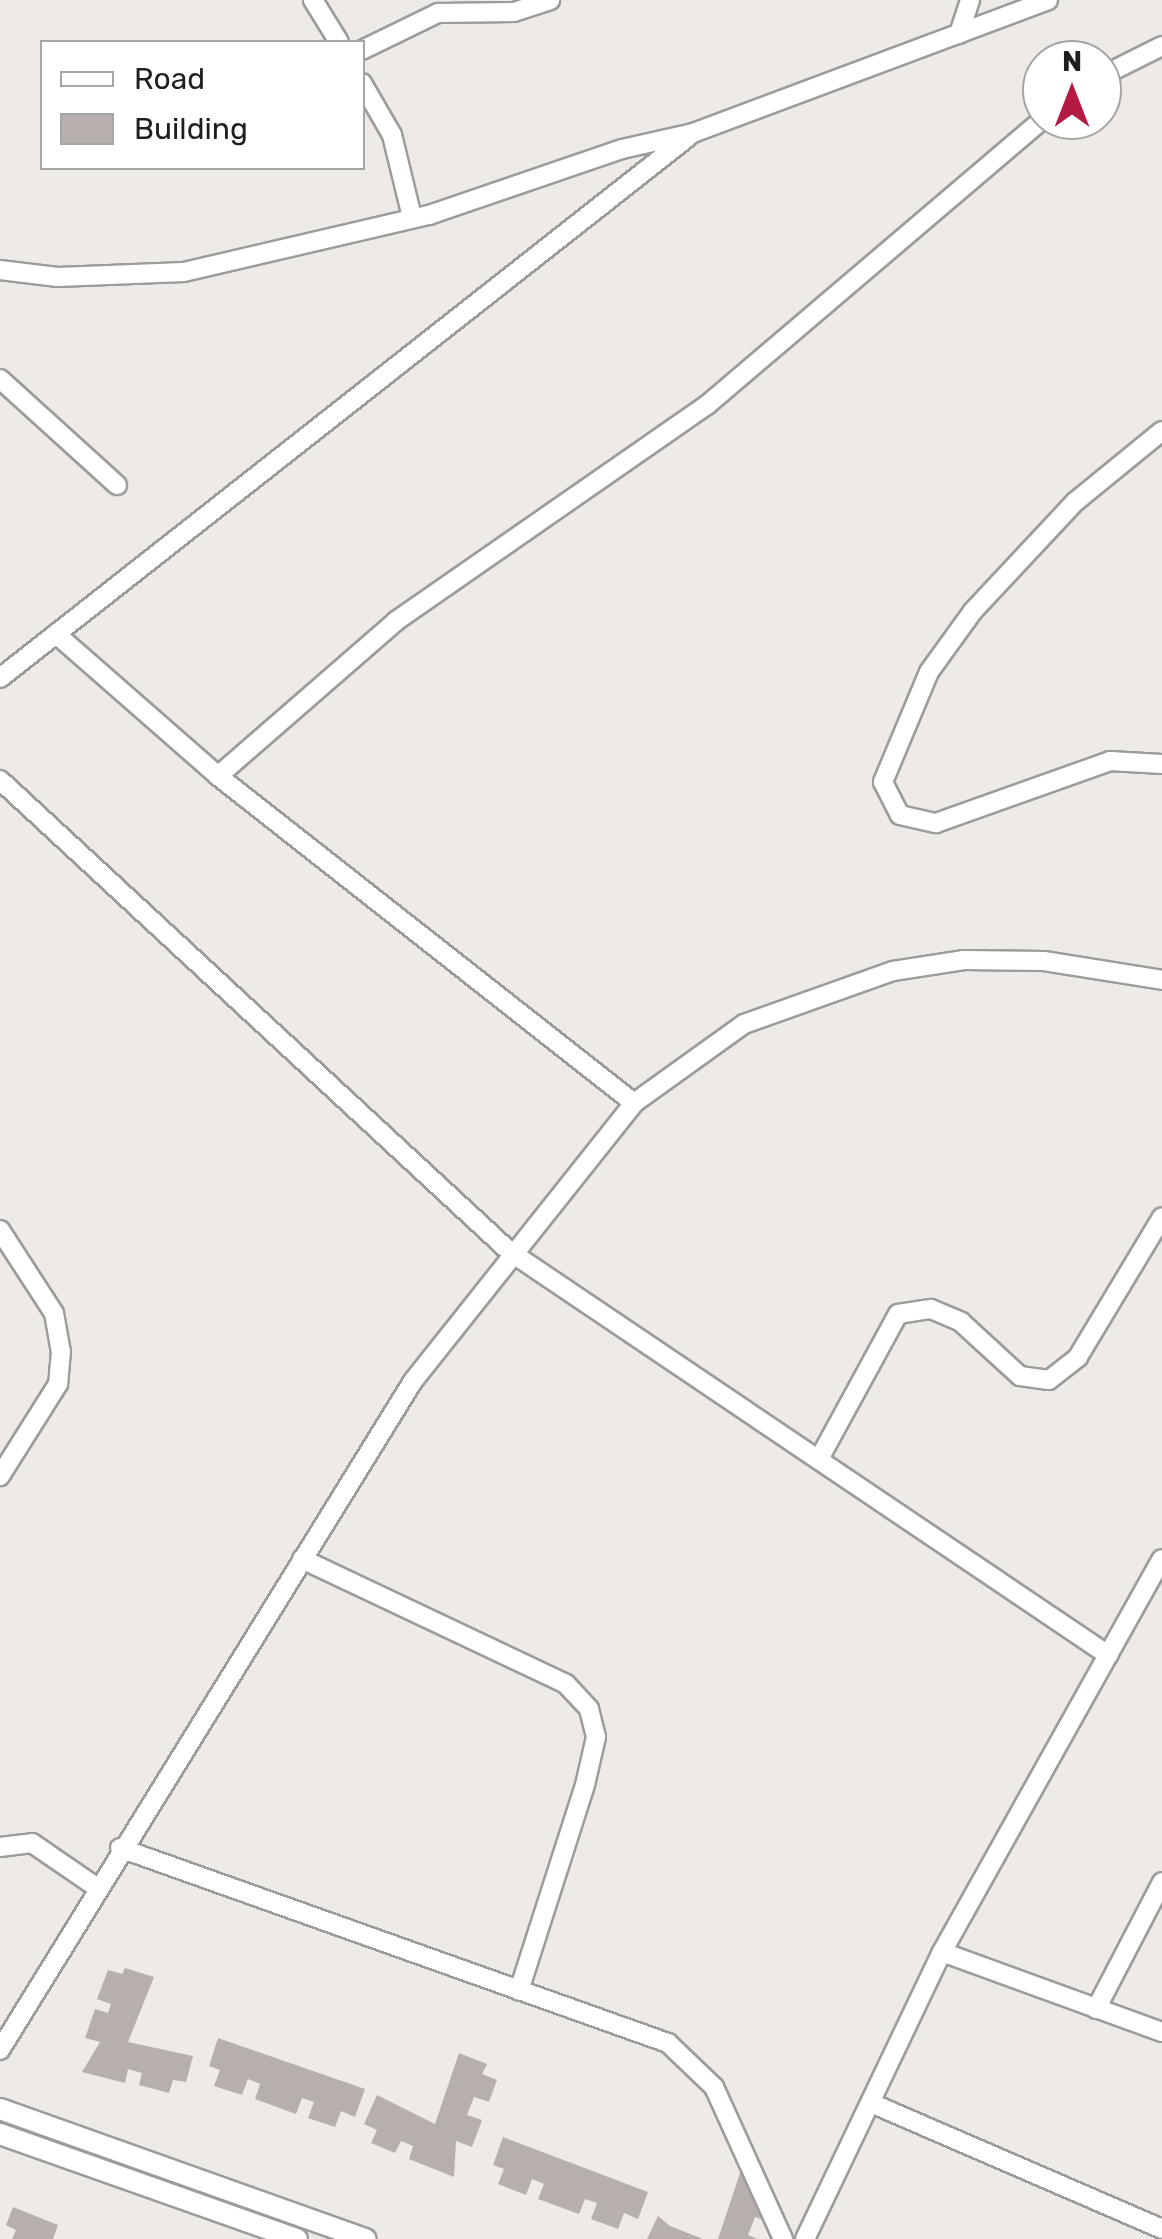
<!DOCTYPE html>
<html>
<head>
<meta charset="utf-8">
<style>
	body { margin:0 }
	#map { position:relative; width:1162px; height:2239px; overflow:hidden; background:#eeeae6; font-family:Rubik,sans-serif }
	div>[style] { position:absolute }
	.building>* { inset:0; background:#b7afad }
	.roads { filter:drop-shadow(2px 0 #9c9c9c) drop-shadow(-2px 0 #9c9c9c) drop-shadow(0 2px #9c9c9c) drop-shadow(0 -2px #9c9c9c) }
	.minor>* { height:18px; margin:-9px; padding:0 9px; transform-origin:9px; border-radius:9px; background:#fff }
	.tertiary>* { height:20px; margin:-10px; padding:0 10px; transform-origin:10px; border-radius:10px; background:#fff }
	span { translate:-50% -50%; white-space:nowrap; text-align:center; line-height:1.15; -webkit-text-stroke:10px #fff; paint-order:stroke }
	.legend { position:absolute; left:40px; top:40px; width:325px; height:130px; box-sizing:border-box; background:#fff; border:2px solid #a5a5a5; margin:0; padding:12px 18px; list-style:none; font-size:30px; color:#1f1f1f }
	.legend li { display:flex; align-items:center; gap:20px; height:50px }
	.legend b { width:50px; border:2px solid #a5a5a5 }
	.north { position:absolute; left:1022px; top:40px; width:100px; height:100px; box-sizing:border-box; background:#fff; border:2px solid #a5a5a5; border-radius:50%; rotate:0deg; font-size:28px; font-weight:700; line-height:40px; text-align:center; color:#1f1f1f }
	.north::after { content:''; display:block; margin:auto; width:35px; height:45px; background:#b41a43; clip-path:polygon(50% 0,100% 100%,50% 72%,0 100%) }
</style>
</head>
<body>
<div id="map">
	<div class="building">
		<div style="clip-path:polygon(125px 1968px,154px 1977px,128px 2042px,193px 2056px,186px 2082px,173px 2080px,169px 2093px,139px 2085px,142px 2073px,128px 2069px,125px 2083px,82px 2072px,100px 2042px,85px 2038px,95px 2009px,108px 2013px,111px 2004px,97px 1999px,108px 1970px,122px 1974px)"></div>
		<div style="clip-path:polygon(218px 2038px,365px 2089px,355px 2117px,341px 2111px,335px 2127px,308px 2118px,314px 2102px,302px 2098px,296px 2114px,255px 2099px,260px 2084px,248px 2079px,242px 2095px,214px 2086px,220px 2070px,209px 2066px)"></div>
		<div style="clip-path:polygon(459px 2053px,487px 2064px,482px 2074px,497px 2080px,489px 2102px,474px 2097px,467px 2115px,482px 2120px,472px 2147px,456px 2141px,454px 2177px,409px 2159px,413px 2146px,401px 2141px,395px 2153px,371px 2143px,377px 2130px,364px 2124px,377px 2095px,435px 2124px)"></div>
		<div style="clip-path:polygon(503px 2137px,648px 2192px,638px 2219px,624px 2213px,618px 2229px,591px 2219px,597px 2203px,585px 2199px,579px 2214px,538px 2199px,544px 2184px,532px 2179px,526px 2195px,498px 2184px,504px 2169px,493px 2165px)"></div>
		<div style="clip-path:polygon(740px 2173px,768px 2184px,763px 2194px,778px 2200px,770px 2222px,755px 2217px,748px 2235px,757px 2239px,718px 2239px)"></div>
		<div style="clip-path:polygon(13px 2207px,58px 2225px,53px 2239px,12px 2239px,16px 2230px,6px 2225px)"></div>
		<div style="clip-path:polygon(658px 2216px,670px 2226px,703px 2239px,647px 2239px)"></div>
	</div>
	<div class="roads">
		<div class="minor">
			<div style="left:313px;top:0;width:49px;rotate:58.2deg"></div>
			<div style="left:959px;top:34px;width:36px;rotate:-72deg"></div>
			<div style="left:362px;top:50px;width:85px;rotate:-26deg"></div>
			<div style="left:438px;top:13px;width:76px;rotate:-0.8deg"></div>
			<div style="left:514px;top:12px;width:38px;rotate:-18deg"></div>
			<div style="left:1102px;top:76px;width:67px;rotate:-26.6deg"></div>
			<div style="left:362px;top:83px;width:60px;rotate:60deg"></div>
			<div style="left:392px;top:135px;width:84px;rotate:76.3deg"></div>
			<div style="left:0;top:270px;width:58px;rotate:6.9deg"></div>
			<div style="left:58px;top:277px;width:126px;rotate:-2.3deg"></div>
			<div style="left:184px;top:272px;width:252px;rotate:-13.1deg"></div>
			<div style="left:429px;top:215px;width:204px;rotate:-18.9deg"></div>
			<div style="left:622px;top:149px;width:73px;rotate:-12.7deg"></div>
			<div style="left:693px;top:133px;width:379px;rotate:-20.5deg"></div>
			<div style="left:0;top:379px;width:158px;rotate:42.2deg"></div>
			<div style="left:1162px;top:431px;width:112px;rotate:140.8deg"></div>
			<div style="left:1075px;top:502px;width:149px;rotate:133.1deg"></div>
			<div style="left:973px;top:611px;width:75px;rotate:125.8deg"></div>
			<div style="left:929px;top:672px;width:119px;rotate:112.7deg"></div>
			<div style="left:883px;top:782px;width:37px;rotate:63deg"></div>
			<div style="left:900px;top:815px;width:37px;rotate:13deg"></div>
			<div style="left:936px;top:823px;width:185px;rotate:-19.6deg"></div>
			<div style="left:1110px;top:761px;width:52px;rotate:3.3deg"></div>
			<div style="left:56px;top:634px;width:215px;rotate:41.2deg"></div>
			<div style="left:218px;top:776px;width:529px;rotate:38.17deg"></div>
			<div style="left:0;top:678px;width:875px;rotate:-38.18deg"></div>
			<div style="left:218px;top:776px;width:236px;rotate:-41deg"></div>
			<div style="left:396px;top:621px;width:379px;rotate:-34.8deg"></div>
			<div style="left:707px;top:405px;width:440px;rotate:-40.4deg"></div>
			<div style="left:0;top:780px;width:693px;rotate:42.78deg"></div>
			<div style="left:509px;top:1251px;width:723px;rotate:34deg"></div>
			<div style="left:0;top:1230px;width:99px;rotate:57deg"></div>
			<div style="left:54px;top:1313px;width:39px;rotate:80deg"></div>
			<div style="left:61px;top:1351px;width:33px;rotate:95deg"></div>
			<div style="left:58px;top:1384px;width:109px;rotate:122.2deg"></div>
			<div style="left:819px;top:1459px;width:165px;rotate:-61.4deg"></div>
			<div style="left:898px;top:1314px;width:33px;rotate:-9deg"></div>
			<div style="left:931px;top:1309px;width:33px;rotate:23deg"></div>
			<div style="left:961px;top:1322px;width:80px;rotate:42.5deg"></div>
			<div style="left:1020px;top:1376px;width:29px;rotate:8deg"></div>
			<div style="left:1049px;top:1380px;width:37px;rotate:-38deg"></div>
			<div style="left:1078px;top:1357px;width:163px;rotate:-59deg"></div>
			<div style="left:302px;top:1559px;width:292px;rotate:25.3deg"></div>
			<div style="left:566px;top:1684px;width:34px;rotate:47deg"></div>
			<div style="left:589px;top:1709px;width:29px;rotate:76deg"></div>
			<div style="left:596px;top:1737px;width:49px;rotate:102.9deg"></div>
			<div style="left:585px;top:1785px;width:216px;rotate:107.8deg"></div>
			<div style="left:0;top:1847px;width:32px;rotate:-7deg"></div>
			<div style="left:32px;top:1843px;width:78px;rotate:34.5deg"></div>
			<div style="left:120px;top:1848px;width:582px;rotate:19.59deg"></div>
			<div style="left:668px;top:2043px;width:64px;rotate:43.7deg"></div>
			<div style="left:714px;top:2087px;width:167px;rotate:65.6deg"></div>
			<div style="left:942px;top:1952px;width:234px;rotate:20deg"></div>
			<div style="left:1096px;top:2009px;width:143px;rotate:-62.5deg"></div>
			<div style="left:0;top:2050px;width:786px;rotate:-58.31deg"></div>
			<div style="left:413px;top:1381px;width:355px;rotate:-51.5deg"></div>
			<div style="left:634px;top:1103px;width:135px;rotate:-35.7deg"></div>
			<div style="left:744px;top:1024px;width:158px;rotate:-19.6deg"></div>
			<div style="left:893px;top:971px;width:72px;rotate:-8.8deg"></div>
			<div style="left:964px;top:960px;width:80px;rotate:0.7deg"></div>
			<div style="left:1044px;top:961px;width:120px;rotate:9.1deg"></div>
			<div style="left:871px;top:2103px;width:317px;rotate:23.4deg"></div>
			<div style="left:805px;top:2239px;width:318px;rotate:-64.5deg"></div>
			<div style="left:942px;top:1952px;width:450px;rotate:-60.8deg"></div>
		</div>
		<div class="tertiary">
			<div style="left:0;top:2109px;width:388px;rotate:19.6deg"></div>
			<div style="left:0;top:2134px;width:315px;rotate:19.5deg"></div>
		</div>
	</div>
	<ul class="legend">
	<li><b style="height:12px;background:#fff"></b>Road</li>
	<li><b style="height:28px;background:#b7afad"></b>Building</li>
	</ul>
	<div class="north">N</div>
</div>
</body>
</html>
